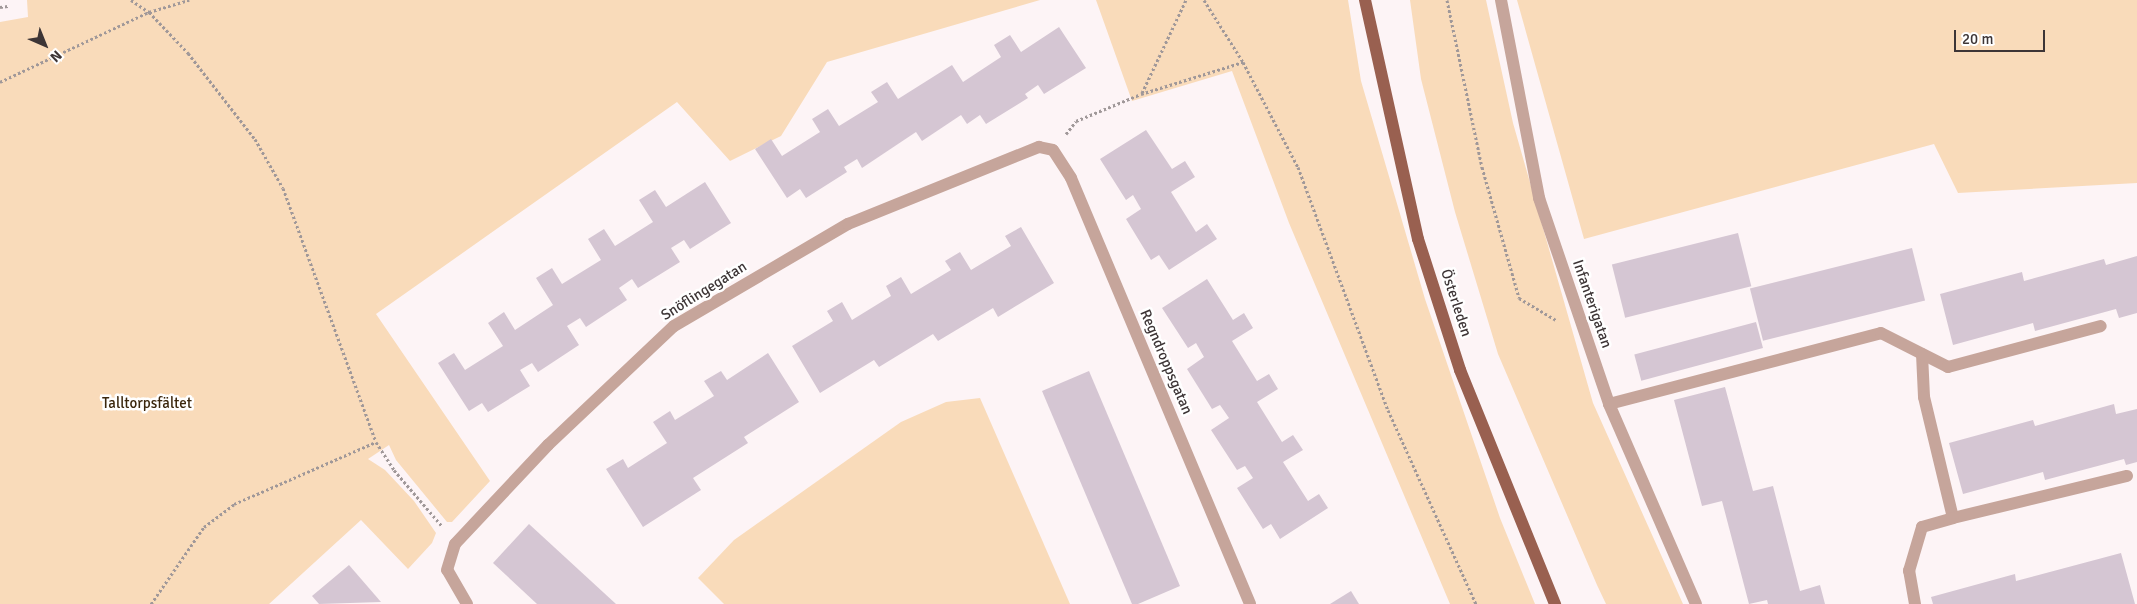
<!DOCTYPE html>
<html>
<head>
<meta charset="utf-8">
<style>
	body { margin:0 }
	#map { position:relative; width:2137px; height:604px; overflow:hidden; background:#fdf4f6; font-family:Signika,sans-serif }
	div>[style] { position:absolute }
	.green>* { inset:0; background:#f9dbba }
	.building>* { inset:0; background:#d5c6d3; transform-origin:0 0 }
	.path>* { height:3px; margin-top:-1.5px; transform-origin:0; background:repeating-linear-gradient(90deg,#a09899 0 2.5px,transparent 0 5px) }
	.minor>* { height:12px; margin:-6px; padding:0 6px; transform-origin:6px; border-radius:6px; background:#c6a59b }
	.major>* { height:12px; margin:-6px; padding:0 6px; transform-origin:6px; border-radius:6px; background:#996050 }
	span { translate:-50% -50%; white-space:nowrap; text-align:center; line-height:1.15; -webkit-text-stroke:5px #fff; paint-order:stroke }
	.street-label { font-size:15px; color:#3d3536 }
	.park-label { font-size:15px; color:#3b270d }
	.north { position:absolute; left:20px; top:20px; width:50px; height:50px; -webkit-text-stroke:4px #fff; paint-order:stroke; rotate:136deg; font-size:14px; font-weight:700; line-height:20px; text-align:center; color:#3d3536 }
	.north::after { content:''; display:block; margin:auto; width:18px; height:22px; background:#3d3536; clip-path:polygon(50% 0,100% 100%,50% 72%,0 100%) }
	.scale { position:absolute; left:1954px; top:30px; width:91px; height:22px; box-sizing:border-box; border:2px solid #3d3536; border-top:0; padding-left:6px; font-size:15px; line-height:18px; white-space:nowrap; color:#3d3536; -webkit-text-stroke:4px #fff; paint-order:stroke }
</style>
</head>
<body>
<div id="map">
	<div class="green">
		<div style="clip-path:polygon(27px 0,1040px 0,827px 62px,781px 136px,730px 161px,677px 102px,376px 314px,490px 481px,452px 522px,447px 522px,396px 460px,389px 445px,368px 459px,385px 470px,414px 501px,436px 533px,432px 543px,408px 569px,361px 520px,269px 604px,0 604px,0 22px,28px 17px)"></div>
		<div style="clip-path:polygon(1096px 0,1348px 0,1361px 81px,1425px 299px,1500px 518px,1535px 604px,1450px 604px,1289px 223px,1232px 71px,1132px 101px)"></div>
		<div style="clip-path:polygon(1410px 0,1486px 0,1513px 123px,1593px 403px,1683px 604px,1606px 604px,1597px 585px,1498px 354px,1455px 212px,1421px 79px)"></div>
		<div style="clip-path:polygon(1517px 0,2137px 0,2137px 183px,1958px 193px,1934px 144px,1584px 239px)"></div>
		<div style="clip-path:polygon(980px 398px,1070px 604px,724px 604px,698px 578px,734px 540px,901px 422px,946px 402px)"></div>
	</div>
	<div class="building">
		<div style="clip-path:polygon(1059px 27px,1086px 68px,1044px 94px,1038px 85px,1025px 94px,1028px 98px,986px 124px,980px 115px,967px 124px,961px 115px,922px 141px,916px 132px,862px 168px,857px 159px,844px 167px,847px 172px,806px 198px,800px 189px,787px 198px,755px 149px,771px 139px,782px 156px,820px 132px,812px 119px,828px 109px,839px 126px,878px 102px,871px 92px,887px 82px,898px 99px,952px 65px,963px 82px,1001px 57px,994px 45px,1010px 35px,1021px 52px)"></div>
		<div style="clip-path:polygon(1146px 130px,1172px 169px,1185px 161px,1195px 177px,1171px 192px,1196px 232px,1207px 224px,1217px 239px,1169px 270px,1159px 255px,1151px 260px,1126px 219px,1141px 209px,1133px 195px,1126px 200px,1100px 159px)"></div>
		<div style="clip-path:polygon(705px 182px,731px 223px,690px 249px,684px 240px,671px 248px,680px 262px,638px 288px,632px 279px,619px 288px,627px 300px,586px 327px,580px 318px,567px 326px,579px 345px,538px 372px,532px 363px,520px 370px,530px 386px,488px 412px,482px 403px,469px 411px,438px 363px,454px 353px,465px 370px,503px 346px,488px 323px,504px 312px,515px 330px,553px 305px,536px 278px,552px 268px,562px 284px,601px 260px,588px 239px,604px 229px,615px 246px,653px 222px,639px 200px,655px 190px,666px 207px)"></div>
		<div style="clip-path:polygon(1021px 227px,1054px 283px,998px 317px,993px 308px,938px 341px,933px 334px,879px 367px,874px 360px,820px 393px,792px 346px,833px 321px,827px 311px,842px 302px,852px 320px,891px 296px,886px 286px,901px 277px,911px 294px,951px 270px,945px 261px,960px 252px,971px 270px,1011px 246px,1005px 236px)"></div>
		<div style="left:1738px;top:233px;width:55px;height:130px;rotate:76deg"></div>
		<div style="left:1912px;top:248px;width:54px;height:167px;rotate:76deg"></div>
		<div style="clip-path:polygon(2137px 256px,2137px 313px,2119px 318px,2116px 309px,2035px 331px,2033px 323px,1953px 345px,1940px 294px,2022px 272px,2024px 281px,2104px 259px,2106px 265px)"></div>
		<div style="clip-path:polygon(1207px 279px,1233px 320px,1244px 313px,1253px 328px,1232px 341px,1257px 381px,1269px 374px,1278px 389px,1257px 402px,1282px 442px,1293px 435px,1303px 450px,1283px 462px,1308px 501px,1319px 494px,1328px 508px,1280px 539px,1271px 524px,1263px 529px,1237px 488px,1253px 478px,1245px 466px,1237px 470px,1211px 430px,1229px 418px,1220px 405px,1212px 409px,1187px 369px,1204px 357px,1196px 343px,1188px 348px,1162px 308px)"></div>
		<div style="left:1756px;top:322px;width:27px;height:126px;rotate:75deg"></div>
		<div style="clip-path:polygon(768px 353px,799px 402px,744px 437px,748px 443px,693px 478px,701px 490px,643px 527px,606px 469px,623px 459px,628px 468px,667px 443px,653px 422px,670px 411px,675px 420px,714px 396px,704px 381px,721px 371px,727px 380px)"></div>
		<div style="clip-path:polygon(1089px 371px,1180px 586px,1138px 604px,1132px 604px,1042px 391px)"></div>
		<div style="clip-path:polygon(1725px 387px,1753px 491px,1773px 486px,1800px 591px,1820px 585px,1825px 604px,1768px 604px,1767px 600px,1749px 604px,1722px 501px,1702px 506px,1674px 400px)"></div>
		<div style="clip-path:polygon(2114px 404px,2116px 414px,2137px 409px,2137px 462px,2126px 465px,2124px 459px,2045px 480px,2043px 472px,1963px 494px,1949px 443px,2033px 420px,2035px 426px)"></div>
		<div style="clip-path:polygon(529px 524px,616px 604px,537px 604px,493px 563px)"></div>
		<div style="clip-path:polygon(2121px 553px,2135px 604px,1933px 604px,1931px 597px,2015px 574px,2016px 581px)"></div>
		<div style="clip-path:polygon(349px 565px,381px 602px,319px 604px,312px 596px)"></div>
		<div style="clip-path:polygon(1351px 591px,1359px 604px,1330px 604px)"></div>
	</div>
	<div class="path">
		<div style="left:131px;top:0;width:22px;rotate:34deg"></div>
		<div style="left:149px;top:12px;width:57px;rotate:46.4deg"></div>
		<div style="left:188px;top:53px;width:109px;rotate:52.1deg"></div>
		<div style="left:255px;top:139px;width:56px;rotate:60.3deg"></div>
		<div style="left:283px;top:188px;width:270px;rotate:69.9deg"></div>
		<div style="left:376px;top:442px;width:33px;rotate:57deg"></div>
		<div style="left:394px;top:470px;width:74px;rotate:49.4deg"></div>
		<div style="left:1204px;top:0;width:73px;rotate:57.8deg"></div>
		<div style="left:1243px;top:62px;width:119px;rotate:62.4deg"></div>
		<div style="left:1298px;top:167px;width:259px;rotate:69.7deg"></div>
		<div style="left:1388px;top:410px;width:213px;rotate:65.6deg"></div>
		<div style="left:1447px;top:0;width:171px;rotate:78.2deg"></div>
		<div style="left:1482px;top:167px;width:136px;rotate:74.2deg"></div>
		<div style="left:1519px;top:298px;width:43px;rotate:30.7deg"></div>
		<div style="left:0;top:7px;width:8px;rotate:-7deg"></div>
		<div style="left:0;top:82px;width:165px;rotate:-25.2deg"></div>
		<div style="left:149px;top:12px;width:42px;rotate:-16.7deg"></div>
		<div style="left:1142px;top:93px;width:103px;rotate:-64.7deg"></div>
		<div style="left:1066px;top:134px;width:16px;rotate:-52deg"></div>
		<div style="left:1076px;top:121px;width:70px;rotate:-22.6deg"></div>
		<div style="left:1141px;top:94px;width:107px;rotate:-17.4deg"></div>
		<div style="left:151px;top:604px;width:93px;rotate:-55.5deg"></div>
		<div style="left:204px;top:527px;width:38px;rotate:-37deg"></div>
		<div style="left:234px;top:504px;width:155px;rotate:-23.6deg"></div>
	</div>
	<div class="minor">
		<div style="left:1501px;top:0;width:202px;rotate:79.1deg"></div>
		<div style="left:1539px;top:198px;width:218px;rotate:71.2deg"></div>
		<div style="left:1609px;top:404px;width:218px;rotate:66.5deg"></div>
		<div style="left:1922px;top:354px;width:43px;rotate:87.3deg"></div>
		<div style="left:1924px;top:397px;width:124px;rotate:76.5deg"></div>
		<div style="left:1953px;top:518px;width:179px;rotate:-13.6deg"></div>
		<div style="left:1609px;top:404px;width:281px;rotate:-14.6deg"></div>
		<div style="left:1881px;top:333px;width:75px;rotate:26.9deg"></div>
		<div style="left:1948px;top:367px;width:158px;rotate:-15deg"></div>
		<div style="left:467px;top:604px;width:39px;rotate:-120deg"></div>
		<div style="left:447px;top:570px;width:27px;rotate:-73deg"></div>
		<div style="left:455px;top:544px;width:136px;rotate:-46.8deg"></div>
		<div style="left:548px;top:445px;width:173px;rotate:-43.4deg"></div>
		<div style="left:674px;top:326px;width:202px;rotate:-30.4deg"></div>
		<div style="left:848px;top:224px;width:206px;rotate:-22deg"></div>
		<div style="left:1039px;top:147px;width:14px;rotate:12deg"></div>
		<div style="left:1053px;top:150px;width:33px;rotate:57deg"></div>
		<div style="left:1071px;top:178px;width:462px;rotate:67.2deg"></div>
		<div style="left:1915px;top:604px;width:34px;rotate:-100deg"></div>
		<div style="left:1909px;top:571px;width:46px;rotate:-73.5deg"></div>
		<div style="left:1922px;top:527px;width:32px;rotate:-16deg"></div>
	</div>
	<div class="major">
		<div style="left:1365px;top:0;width:245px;rotate:77.5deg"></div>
		<div style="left:1418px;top:239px;width:138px;rotate:72.2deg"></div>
		<div style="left:1460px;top:370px;width:253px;rotate:67.9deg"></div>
	</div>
	<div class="street-label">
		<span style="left:704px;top:291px;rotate:-32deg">Snöflingegatan</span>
		<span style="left:1456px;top:303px;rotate:72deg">Österleden</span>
		<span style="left:1592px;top:304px;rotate:71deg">Infanterigatan</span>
		<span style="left:1166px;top:362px;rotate:67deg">Regndroppsgatan</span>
	</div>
	<div class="park-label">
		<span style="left:147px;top:404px">Talltorpsfältet</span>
	</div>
	<div class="north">N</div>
	<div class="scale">20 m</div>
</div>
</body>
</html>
